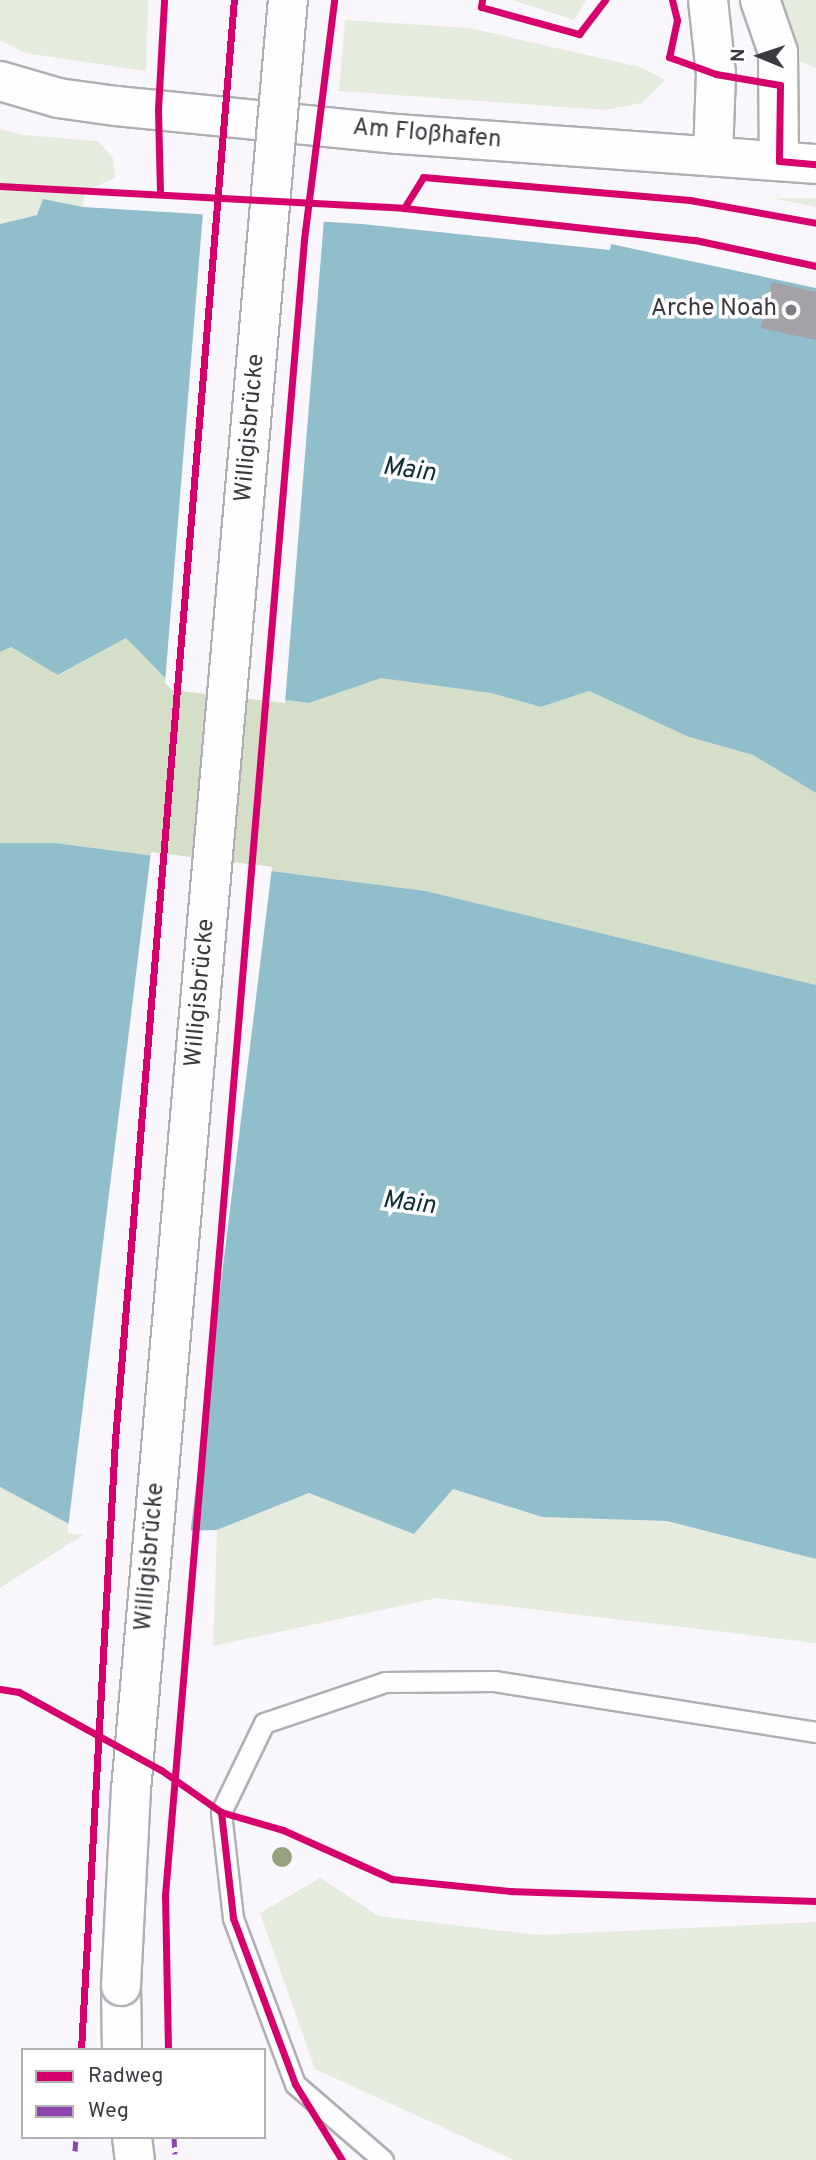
<!DOCTYPE html>
<html>
<head>
<meta charset="utf-8">
<style>
	body { margin:0 }
	#map { position:relative; width:816px; height:2160px; overflow:hidden; background:#f9f6fc; font-family:Overpass,sans-serif }
	div>[style] { position:absolute }
	.green>* { inset:0; background:#e6ecdd }
	.forest>* { inset:0; background:#d5dec6 }
	.water>* { inset:0; background:#91becb }
	.pier>* { inset:0; background:#f9f6fc; transform-origin:0 0 }
	.building>* { inset:0; background:#a4a1a7 }
	.roads { filter:drop-shadow(2px 0 #b1aeb4) drop-shadow(-2px 0 #b1aeb4) drop-shadow(0 2px #b1aeb4) drop-shadow(0 -2px #b1aeb4) }
	.lane>* { height:19px; margin:-9.5px; padding:0 9.5px; transform-origin:9.5px; border-radius:9.5px; background:#fefeff }
	.street>* { height:38px; margin:-19px; padding:0 19px; transform-origin:19px; border-radius:19px; background:#fefeff }
	.secondary>* { height:38px; margin:-19px; padding:0 19px; transform-origin:19px; border-radius:19px; background:#fefeff }
	.bridges { filter:drop-shadow(2px 0 #b1aeb4) drop-shadow(-2px 0 #b1aeb4) drop-shadow(0 2px #b1aeb4) drop-shadow(0 -2px #b1aeb4) }
	.secondary-bridge>* { height:38px; margin:-19px; padding:0 19px; transform-origin:19px; border-radius:19px; background:#fefeff }
	.quiet>* { height:5px; margin-top:-2.5px; transform-origin:0; background:repeating-linear-gradient(90deg,#8e44ad 0 10px,transparent 0 15px) }
	.cycleway>* { height:7px; margin:-3.5px; padding:0 3.5px; transform-origin:3.5px; border-radius:3.5px; background:#d6006c }
	.trees>* { width:20px; height:20px; margin:-10px; border-radius:50%; background:#97a17b }
	.dots>* { width:19px; height:19px; translate:-50% -50%; box-sizing:border-box; border:4px solid #fff; border-radius:50% }
	span { translate:-50% -50%; white-space:nowrap; text-align:center; line-height:1.15; -webkit-text-stroke:7px #fff; paint-order:stroke }
	.street-label { font-size:24px; color:#3d3941 }
	.poi-label { font-size:24px; color:#3d3941 }
	.right { translate:-100% -50%; text-align:right }
	.water-label { font-size:26px; color:#0e2f37; font-style:italic }
	.legend { position:absolute; left:21px; top:2048px; width:245px; height:91px; box-sizing:border-box; background:#fff; border:2px solid #b1b0b3; margin:0; padding:9px 12px; list-style:none; font-size:21px; color:#3d3941 }
	.legend li { display:flex; align-items:center; gap:14px; height:35px }
	.legend b { width:35px; border:2px solid #b1b0b3 }
	.north { position:absolute; left:725px; top:21px; width:70px; height:70px; -webkit-text-stroke:5px #fff; paint-order:stroke; rotate:272deg; font-size:19px; font-weight:700; line-height:28px; text-align:center; color:#3d3941 }
	.north::after { content:''; display:block; margin:auto; width:24px; height:32px; background:#3d3941; clip-path:polygon(50% 0,100% 100%,50% 72%,0 100%) }
</style>
</head>
<body>
<div id="map">
	<div class="green">
		<div style="clip-path:polygon(0 0,148px 0,146px 71px,25px 53px,0 40px)"></div>
		<div style="clip-path:polygon(512px 0,586px 0,574px 20px)"></div>
		<div style="clip-path:polygon(772px 0,816px 0,816px 68px,801px 62px)"></div>
		<div style="clip-path:polygon(345px 20px,469px 28px,640px 67px,665px 80px,642px 103px,605px 110px,339px 91px)"></div>
		<div style="clip-path:polygon(0 129px,22px 135px,98px 141px,113px 158px,115px 178px,85px 191px,83px 207px,44px 199px,37px 215px,0 224px)"></div>
		<div style="clip-path:polygon(772px 198px,816px 198px,816px 207px)"></div>
		<div style="clip-path:polygon(0 1487px,86px 1533px,0 1588px)"></div>
		<div style="clip-path:polygon(452px 1489px,542px 1517px,667px 1521px,816px 1559px,816px 1643px,437px 1598px,213px 1646px,217px 1530px,309px 1493px,414px 1533px)"></div>
		<div style="clip-path:polygon(320px 1878px,379px 1916px,538px 1935px,816px 1922px,816px 2160px,514px 2160px,315px 2069px,260px 1913px)"></div>
	</div>
	<div class="forest">
		<div style="clip-path:polygon(126px 638px,173px 686px,309px 703px,381px 677px,491px 693px,541px 707px,589px 691px,689px 737px,753px 755px,816px 793px,816px 985px,426px 891px,55px 843px,0 843px,0 652px,11px 647px,59px 675px)"></div>
	</div>
	<div class="water">
		<div style="clip-path:polygon(43px 199px,83px 207px,362px 224px,610px 250px,611px 244px,816px 288px,816px 793px,753px 755px,689px 737px,589px 691px,541px 707px,491px 693px,381px 678px,309px 703px,173px 686px,126px 638px,58px 675px,11px 647px,0 652px,0 224px,37px 215px)"></div>
		<div style="clip-path:polygon(0 843px,55px 843px,426px 891px,816px 985px,816px 1559px,667px 1521px,542px 1517px,453px 1489px,414px 1534px,309px 1493px,217px 1530px,86px 1533px,0 1487px)"></div>
	</div>
	<div class="pier">
		<div style="clip-path:polygon(203px 212px,324px 219px,285px 703px,172px 690px,165px 683px)"></div>
		<div style="left:151px;top:852px;width:122px;height:686px;rotate:7deg"></div>
	</div>
	<div class="building">
		<div style="clip-path:polygon(772px 282px,816px 292px,816px 340px,761px 328px)"></div>
	</div>
	<div class="roads">
		<div class="lane">
			<div style="left:383px;top:2160px;width:116px;rotate:-139.2deg"></div>
			<div style="left:295px;top:2084px;width:177px;rotate:-110.5deg"></div>
			<div style="left:233px;top:1918px;width:107px;rotate:-96.5deg"></div>
			<div style="left:221px;top:1812px;width:99px;rotate:-64.2deg"></div>
			<div style="left:264px;top:1723px;width:128px;rotate:-18.7deg"></div>
			<div style="left:385px;top:1682px;width:109px;rotate:-0.5deg"></div>
			<div style="left:494px;top:1681px;width:326px;rotate:9deg"></div>
		</div>
		<div class="street">
			<div style="left:0;top:81px;width:60px;rotate:16.3deg"></div>
			<div style="left:58px;top:98px;width:59px;rotate:7.9deg"></div>
			<div style="left:116px;top:106px;width:283px;rotate:5.7deg"></div>
			<div style="left:398px;top:134px;width:419px;rotate:4.1deg"></div>
		</div>
		<div class="secondary">
			<div style="left:708px;top:0;width:74px;rotate:83.8deg"></div>
			<div style="left:716px;top:74px;width:82px;rotate:92.1deg"></div>
			<div style="left:760px;top:0;width:55px;rotate:70.9deg"></div>
			<div style="left:778px;top:52px;width:109px;rotate:89.5deg"></div>
			<div style="left:121px;top:1986px;width:64px;rotate:89.1deg"></div>
			<div style="left:132px;top:2137px;width:23px;rotate:83deg"></div>
		</div>
	</div>
	<div class="bridges">
		<div class="secondary-bridge">
			<div style="left:121px;top:1986px;width:196px;rotate:-87.1deg"></div>
			<div style="left:131px;top:1790px;width:1797px;rotate:-84.99deg"></div>
		</div>
	</div>
	<div class="quiet">
		<div style="left:174px;top:2137px;width:17px;rotate:87deg"></div>
		<div style="left:75px;top:2151px;width:14px;rotate:-86deg"></div>
	</div>
	<div class="cycleway">
		<div style="left:482px;top:0;width:7px;rotate:98deg"></div>
		<div style="left:481px;top:7px;width:102px;rotate:15.4deg"></div>
		<div style="left:579px;top:34px;width:43px;rotate:-52.6deg"></div>
		<div style="left:672px;top:0;width:21px;rotate:76deg"></div>
		<div style="left:677px;top:20px;width:38px;rotate:102deg"></div>
		<div style="left:669px;top:57px;width:50px;rotate:19.9deg"></div>
		<div style="left:716px;top:74px;width:65px;rotate:9.8deg"></div>
		<div style="left:780px;top:85px;width:76px;rotate:90.8deg"></div>
		<div style="left:779px;top:161px;width:37px;rotate:5deg"></div>
		<div style="left:0;top:186px;width:405px;rotate:3.1deg"></div>
		<div style="left:404px;top:208px;width:293px;rotate:6.3deg"></div>
		<div style="left:695px;top:240px;width:124px;rotate:12.1deg"></div>
		<div style="left:160px;top:192px;width:83px;rotate:-91.4deg"></div>
		<div style="left:158px;top:109px;width:109px;rotate:-86.8deg"></div>
		<div style="left:404px;top:208px;width:36px;rotate:-58deg"></div>
		<div style="left:423px;top:177px;width:268px;rotate:4.9deg"></div>
		<div style="left:690px;top:200px;width:128px;rotate:10.3deg"></div>
		<div style="left:0;top:1689px;width:19px;rotate:9deg"></div>
		<div style="left:19px;top:1692px;width:162px;rotate:28.8deg"></div>
		<div style="left:161px;top:1770px;width:73px;rotate:35deg"></div>
		<div style="left:221px;top:1812px;width:65px;rotate:16.2deg"></div>
		<div style="left:283px;top:1830px;width:120px;rotate:24.2deg"></div>
		<div style="left:392px;top:1879px;width:120px;rotate:5.8deg"></div>
		<div style="left:511px;top:1891px;width:305px;rotate:1.9deg"></div>
		<div style="left:221px;top:1812px;width:107px;rotate:83.5deg"></div>
		<div style="left:233px;top:1918px;width:177px;rotate:69.5deg"></div>
		<div style="left:295px;top:2084px;width:89px;rotate:58.3deg"></div>
		<div style="left:81px;top:2050px;width:611px;rotate:-86.81deg"></div>
		<div style="left:115px;top:1440px;width:1445px;rotate:-85.28deg"></div>
		<div style="left:168px;top:2050px;width:155px;rotate:-91.1deg"></div>
		<div style="left:165px;top:1895px;width:1662px;rotate:-85.2deg"></div>
		<div style="left:304px;top:239px;width:241px;rotate:-82.8deg"></div>
	</div>
	<div class="trees">
		<div style="left:282px;top:1857px"></div>
	</div>
	<div class="dots">
		<div style="left:791px;top:310px;background:#7f7b82"></div>
	</div>
	<div class="street-label">
		<span style="left:427px;top:135px;rotate:5deg">Am Floßhafen</span>
		<span style="left:251px;top:428px;rotate:-85deg">Willigisbrücke</span>
		<span style="left:201px;top:993px;rotate:-85deg">Willigisbrücke</span>
		<span style="left:151px;top:1557px;rotate:-85deg">Willigisbrücke</span>
	</div>
	<div class="poi-label">
		<span class="right" style="left:777px;top:310px">Arche Noah</span>
	</div>
	<div class="water-label">
		<span style="left:409px;top:471px;rotate:8deg">Main</span>
		<span style="left:409px;top:1204px;rotate:7deg">Main</span>
	</div>
	<ul class="legend">
	<li><b style="height:9px;background:#d6006c"></b>Radweg</li>
	<li><b style="height:9px;background:#8e44ad"></b>Weg</li>
	</ul>
	<div class="north">N</div>
</div>
</body>
</html>
